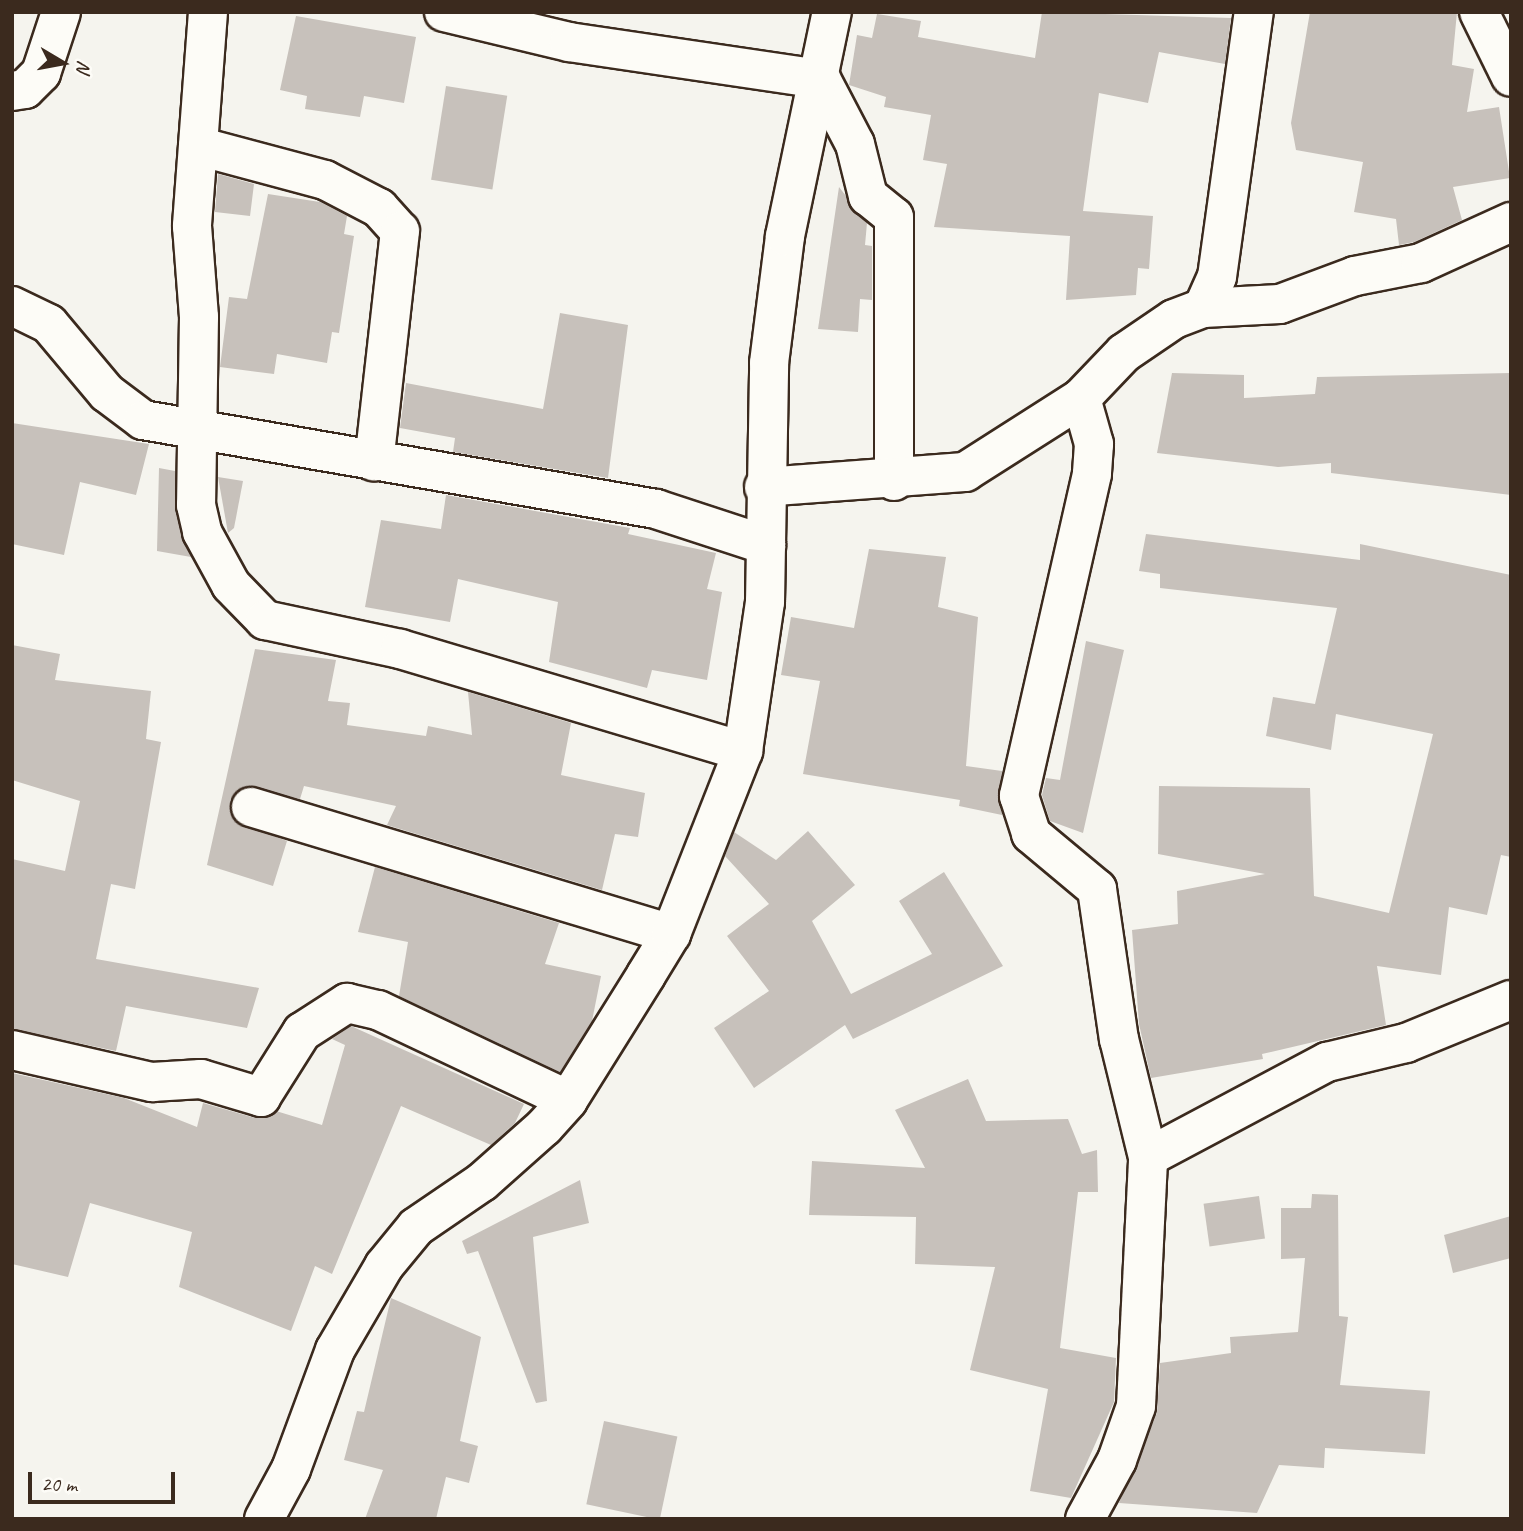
<!DOCTYPE html>
<html>
<head>
<meta charset="utf-8">
<style>
	body { margin:0 }
	#map { position:relative; width:1523px; height:1531px; overflow:hidden; background:#f5f4ee; font-family:Caveat,sans-serif }
	div>[style] { position:absolute }
	.building>* { inset:0; background:#c7c1bb; transform-origin:0 0 }
	.roads { filter:drop-shadow(2px 0 #3b2a1e) drop-shadow(-2px 0 #3b2a1e) drop-shadow(0 2px #3b2a1e) drop-shadow(0 -2px #3b2a1e) }
	.minor>* { height:38px; margin:-19px; padding:0 19px; transform-origin:19px; border-radius:19px; background:#fdfcf7 }
	span { translate:-50% -50%; white-space:nowrap; text-align:center; line-height:1.15; -webkit-text-stroke:5px #fdfcf7; paint-order:stroke }
	.frame { position:absolute; inset:0; border:14px solid #3b2a1e; pointer-events:none }
	.north { position:absolute; left:28px; top:28px; width:70px; height:70px; -webkit-text-stroke:5px #fdfcf7; paint-order:stroke; rotate:100deg; font-size:19px; font-weight:700; line-height:28px; text-align:center; color:#3b2a1e }
	.north::after { content:''; display:block; margin:auto; width:24px; height:32px; background:#3b2a1e; clip-path:polygon(50% 0,100% 100%,50% 72%,0 100%) }
	.scale { position:absolute; left:28px; top:1472px; width:147px; height:32px; box-sizing:border-box; border:4px solid #3b2a1e; border-top:0; padding-left:9px; font-size:21px; line-height:24px; white-space:nowrap; color:#3b2a1e; -webkit-text-stroke:5px #fdfcf7; paint-order:stroke }
</style>
</head>
<body>
<div id="map">
	<div class="building">
		<div style="clip-path:polygon(1042px 12px,1231px 18px,1225px 64px,1159px 52px,1148px 103px,1099px 93px,1083px 211px,1153px 216px,1149px 269px,1138px 268px,1136px 295px,1066px 300px,1070px 236px,934px 227px,947px 164px,923px 160px,931px 115px,884px 107px,886px 97px,849px 85px,857px 35px,872px 38px,877px 14px,921px 21px,918px 37px,1035px 58px)"></div>
		<div style="clip-path:polygon(1310px 12px,1457px 12px,1452px 65px,1474px 69px,1467px 112px,1499px 107px,1510px 178px,1453px 187px,1462px 220px,1414px 242px,1399px 245px,1396px 219px,1354px 212px,1363px 162px,1296px 150px,1291px 123px)"></div>
		<div style="clip-path:polygon(296px 16px,416px 37px,404px 103px,364px 96px,360px 117px,305px 109px,307px 96px,280px 90px)"></div>
		<div style="left:446px;top:86px;width:62px;height:95px;rotate:9deg"></div>
		<div style="clip-path:polygon(218px 174px,254px 184px,250px 216px,215px 212px)"></div>
		<div style="clip-path:polygon(839px 187px,867px 223px,865px 245px,872px 246px,872px 300px,860px 299px,858px 332px,818px 329px)"></div>
		<div style="clip-path:polygon(268px 194px,320px 202px,347px 216px,344px 234px,354px 236px,339px 333px,332px 332px,327px 363px,277px 354px,274px 374px,220px 367px,229px 297px,247px 299px)"></div>
		<div style="clip-path:polygon(560px 313px,628px 325px,608px 478px,453px 452px,455px 438px,400px 428px,406px 383px,543px 409px)"></div>
		<div style="clip-path:polygon(1172px 373px,1244px 375px,1244px 398px,1315px 394px,1317px 377px,1511px 373px,1511px 495px,1331px 473px,1331px 463px,1278px 467px,1157px 453px)"></div>
		<div style="clip-path:polygon(12px 423px,149px 444px,136px 495px,80px 482px,64px 555px,12px 544px)"></div>
		<div style="clip-path:polygon(159px 468px,175px 471px,175px 510px,191px 557px,157px 551px)"></div>
		<div style="clip-path:polygon(218px 477px,243px 481px,234px 528px,228px 533px)"></div>
		<div style="clip-path:polygon(446px 495px,630px 528px,628px 534px,716px 553px,707px 589px,722px 592px,707px 680px,652px 670px,647px 688px,549px 662px,558px 602px,458px 579px,450px 622px,365px 607px,381px 520px,441px 529px)"></div>
		<div style="clip-path:polygon(1146px 534px,1360px 560px,1360px 544px,1511px 575px,1511px 857px,1501px 855px,1487px 915px,1449px 907px,1441px 975px,1377px 966px,1386px 1025px,1262px 1054px,1263px 1059px,1151px 1078px,1139px 1024px,1132px 930px,1178px 924px,1177px 891px,1265px 874px,1158px 854px,1159px 786px,1310px 788px,1314px 896px,1389px 913px,1433px 734px,1336px 714px,1331px 750px,1266px 736px,1273px 697px,1315px 704px,1337px 608px,1160px 588px,1160px 574px,1139px 571px)"></div>
		<div style="clip-path:polygon(869px 549px,946px 557px,938px 607px,978px 617px,966px 766px,1002px 771px,1002px 815px,959px 806px,960px 800px,803px 774px,820px 681px,781px 675px,791px 617px,854px 628px)"></div>
		<div style="clip-path:polygon(1086px 641px,1124px 650px,1083px 833px,1050px 821px,1042px 795px,1046px 778px,1060px 780px)"></div>
		<div style="clip-path:polygon(12px 645px,60px 654px,55px 680px,151px 691px,146px 739px,161px 742px,135px 889px,111px 884px,96px 959px,259px 988px,247px 1028px,126px 1006px,116px 1051px,12px 1029px,12px 859px,65px 871px,80px 801px,12px 780px)"></div>
		<div style="clip-path:polygon(255px 649px,336px 660px,328px 701px,350px 703px,347px 725px,426px 736px,428px 726px,472px 735px,468px 692px,571px 723px,561px 775px,645px 793px,638px 837px,615px 834px,602px 890px,387px 825px,396px 806px,304px 786px,300px 799px,247px 786px,230px 800px,235px 821px,287px 841px,273px 886px,207px 865px)"></div>
		<div style="clip-path:polygon(808px 831px,855px 885px,812px 921px,851px 994px,932px 954px,899px 901px,944px 872px,1003px 966px,853px 1039px,845px 1025px,754px 1088px,714px 1028px,769px 991px,727px 936px,769px 904px,725px 856px,734px 832px,776px 860px)"></div>
		<div style="clip-path:polygon(375px 867px,559px 923px,545px 964px,601px 976px,592px 1021px,560px 1072px,399px 996px,408px 942px,358px 932px)"></div>
		<div style="clip-path:polygon(351px 1026px,524px 1104px,515px 1123px,491px 1145px,401px 1106px,332px 1274px,315px 1266px,291px 1331px,179px 1287px,192px 1232px,90px 1203px,68px 1277px,12px 1264px,12px 1073px,124px 1098px,197px 1127px,203px 1103px,255px 1118px,276px 1111px,322px 1125px,345px 1045px,332px 1039px)"></div>
		<div style="clip-path:polygon(968px 1079px,986px 1121px,1068px 1119px,1082px 1154px,1097px 1150px,1098px 1192px,1078px 1192px,1060px 1348px,1116px 1358px,1114px 1402px,1071px 1498px,1030px 1491px,1048px 1389px,970px 1370px,995px 1267px,915px 1264px,916px 1217px,809px 1215px,812px 1161px,925px 1168px,895px 1110px)"></div>
		<div style="clip-path:polygon(580px 1180px,589px 1223px,533px 1237px,547px 1401px,536px 1403px,478px 1251px,467px 1254px,462px 1241px)"></div>
		<div style="clip-path:polygon(1312px 1194px,1338px 1195px,1339px 1316px,1348px 1317px,1340px 1385px,1430px 1391px,1425px 1454px,1325px 1448px,1324px 1468px,1279px 1465px,1257px 1513px,1119px 1503px,1157px 1413px,1160px 1363px,1231px 1353px,1230px 1337px,1298px 1332px,1305px 1258px,1281px 1259px,1281px 1208px,1311px 1208px)"></div>
		<div style="left:1259px;top:1196px;width:43px;height:56px;rotate:82deg"></div>
		<div style="clip-path:polygon(1511px 1216px,1511px 1258px,1453px 1273px,1444px 1235px)"></div>
		<div style="clip-path:polygon(391px 1298px,481px 1337px,460px 1441px,478px 1446px,469px 1483px,446px 1477px,436px 1519px,365px 1519px,383px 1470px,344px 1460px,357px 1411px,364px 1412px)"></div>
		<div style="left:604px;top:1421px;width:75px;height:85px;rotate:12deg"></div>
	</div>
	<div class="roads">
		<div class="minor">
			<div style="left:208px;top:12px;width:215px;rotate:94.3deg"></div>
			<div style="left:192px;top:226px;width:91px;rotate:85.6deg"></div>
			<div style="left:199px;top:317px;width:188px;rotate:90.9deg"></div>
			<div style="left:196px;top:505px;width:28px;rotate:77deg"></div>
			<div style="left:202px;top:532px;width:60px;rotate:61.3deg"></div>
			<div style="left:231px;top:585px;width:49px;rotate:45.8deg"></div>
			<div style="left:265px;top:620px;width:138px;rotate:12.1deg"></div>
			<div style="left:400px;top:649px;width:358px;rotate:16.6deg"></div>
			<div style="left:444px;top:12px;width:129px;rotate:13.5deg"></div>
			<div style="left:569px;top:42px;width:255px;rotate:8.4deg"></div>
			<div style="left:821px;top:79px;width:73px;rotate:62.4deg"></div>
			<div style="left:855px;top:144px;width:54px;rotate:76deg"></div>
			<div style="left:868px;top:196px;width:33px;rotate:39deg"></div>
			<div style="left:894px;top:217px;width:264px;rotate:90deg"></div>
			<div style="left:1479px;top:12px;width:72px;rotate:63.8deg"></div>
			<div style="left:12px;top:91px;width:13px;rotate:-9deg"></div>
			<div style="left:25px;top:89px;width:23px;rotate:-45deg"></div>
			<div style="left:41px;top:73px;width:64px;rotate:-71.8deg"></div>
			<div style="left:198px;top:146px;width:131px;rotate:15deg"></div>
			<div style="left:325px;top:180px;width:61px;rotate:27.4deg"></div>
			<div style="left:379px;top:208px;width:31px;rotate:48deg"></div>
			<div style="left:400px;top:231px;width:232px;rotate:96.4deg"></div>
			<div style="left:12px;top:306px;width:41px;rotate:25.9deg"></div>
			<div style="left:49px;top:324px;width:90px;rotate:50deg"></div>
			<div style="left:107px;top:393px;width:45px;rotate:36.9deg"></div>
			<div style="left:143px;top:420px;width:521px;rotate:9.84deg"></div>
			<div style="left:656px;top:509px;width:116px;rotate:18.1deg"></div>
			<div style="left:1203px;top:308px;width:34px;rotate:-66deg"></div>
			<div style="left:1217px;top:277px;width:268px;rotate:-82.1deg"></div>
			<div style="left:1081px;top:398px;width:48px;rotate:74.2deg"></div>
			<div style="left:1094px;top:444px;width:30px;rotate:94deg"></div>
			<div style="left:1092px;top:474px;width:330px;rotate:102.8deg"></div>
			<div style="left:1019px;top:796px;width:40px;rotate:72deg"></div>
			<div style="left:1031px;top:834px;width:86px;rotate:39.8deg"></div>
			<div style="left:1097px;top:889px;width:152px;rotate:81.7deg"></div>
			<div style="left:1119px;top:1039px;width:122px;rotate:76.2deg"></div>
			<div style="left:764px;top:487px;width:202px;rotate:-4.3deg"></div>
			<div style="left:965px;top:472px;width:138px;rotate:-32.5deg"></div>
			<div style="left:1081px;top:398px;width:62px;rotate:-46.3deg"></div>
			<div style="left:1124px;top:353px;width:60px;rotate:-34.2deg"></div>
			<div style="left:1174px;top:319px;width:31px;rotate:-21deg"></div>
			<div style="left:1203px;top:308px;width:77px;rotate:-3deg"></div>
			<div style="left:1280px;top:304px;width:80px;rotate:-20.5deg"></div>
			<div style="left:1355px;top:276px;width:67px;rotate:-11.1deg"></div>
			<div style="left:1421px;top:263px;width:99px;rotate:-24.5deg"></div>
			<div style="left:251px;top:807px;width:439px;rotate:16.8deg"></div>
			<div style="left:12px;top:1050px;width:144px;rotate:12.9deg"></div>
			<div style="left:152px;top:1082px;width:49px;rotate:-3.5deg"></div>
			<div style="left:201px;top:1079px;width:63px;rotate:16.7deg"></div>
			<div style="left:261px;top:1097px;width:77px;rotate:-57.8deg"></div>
			<div style="left:302px;top:1032px;width:54px;rotate:-32.8deg"></div>
			<div style="left:347px;top:1003px;width:32px;rotate:13deg"></div>
			<div style="left:378px;top:1010px;width:210px;rotate:25.3deg"></div>
			<div style="left:264px;top:1519px;width:57px;rotate:-61.6deg"></div>
			<div style="left:291px;top:1469px;width:127px;rotate:-69.7deg"></div>
			<div style="left:335px;top:1350px;width:97px;rotate:-59.7deg"></div>
			<div style="left:384px;top:1266px;width:50px;rotate:-50.6deg"></div>
			<div style="left:416px;top:1227px;width:80px;rotate:-34.3deg"></div>
			<div style="left:482px;top:1182px;width:83px;rotate:-41.6deg"></div>
			<div style="left:544px;top:1127px;width:36px;rotate:-48deg"></div>
			<div style="left:568px;top:1100px;width:147px;rotate:-58deg"></div>
			<div style="left:646px;top:975px;width:48px;rotate:-58.6deg"></div>
			<div style="left:671px;top:934px;width:197px;rotate:-68.5deg"></div>
			<div style="left:743px;top:751px;width:151px;rotate:-81.6deg"></div>
			<div style="left:765px;top:602px;width:239px;rotate:-89deg"></div>
			<div style="left:769px;top:363px;width:128px;rotate:-82.8deg"></div>
			<div style="left:785px;top:236px;width:229px;rotate:-78.2deg"></div>
			<div style="left:1085px;top:1519px;width:67px;rotate:-61.5deg"></div>
			<div style="left:1117px;top:1460px;width:57px;rotate:-70.6deg"></div>
			<div style="left:1136px;top:1406px;width:249px;rotate:-87.2deg"></div>
			<div style="left:1148px;top:1157px;width:203px;rotate:-28deg"></div>
			<div style="left:1327px;top:1062px;width:81px;rotate:-13.5deg"></div>
			<div style="left:1406px;top:1043px;width:113px;rotate:-22.3deg"></div>
		</div>
	</div>
	<div class="frame"></div>
	<div class="north">N</div>
	<div class="scale">20 m</div>
</div>
</body>
</html>
